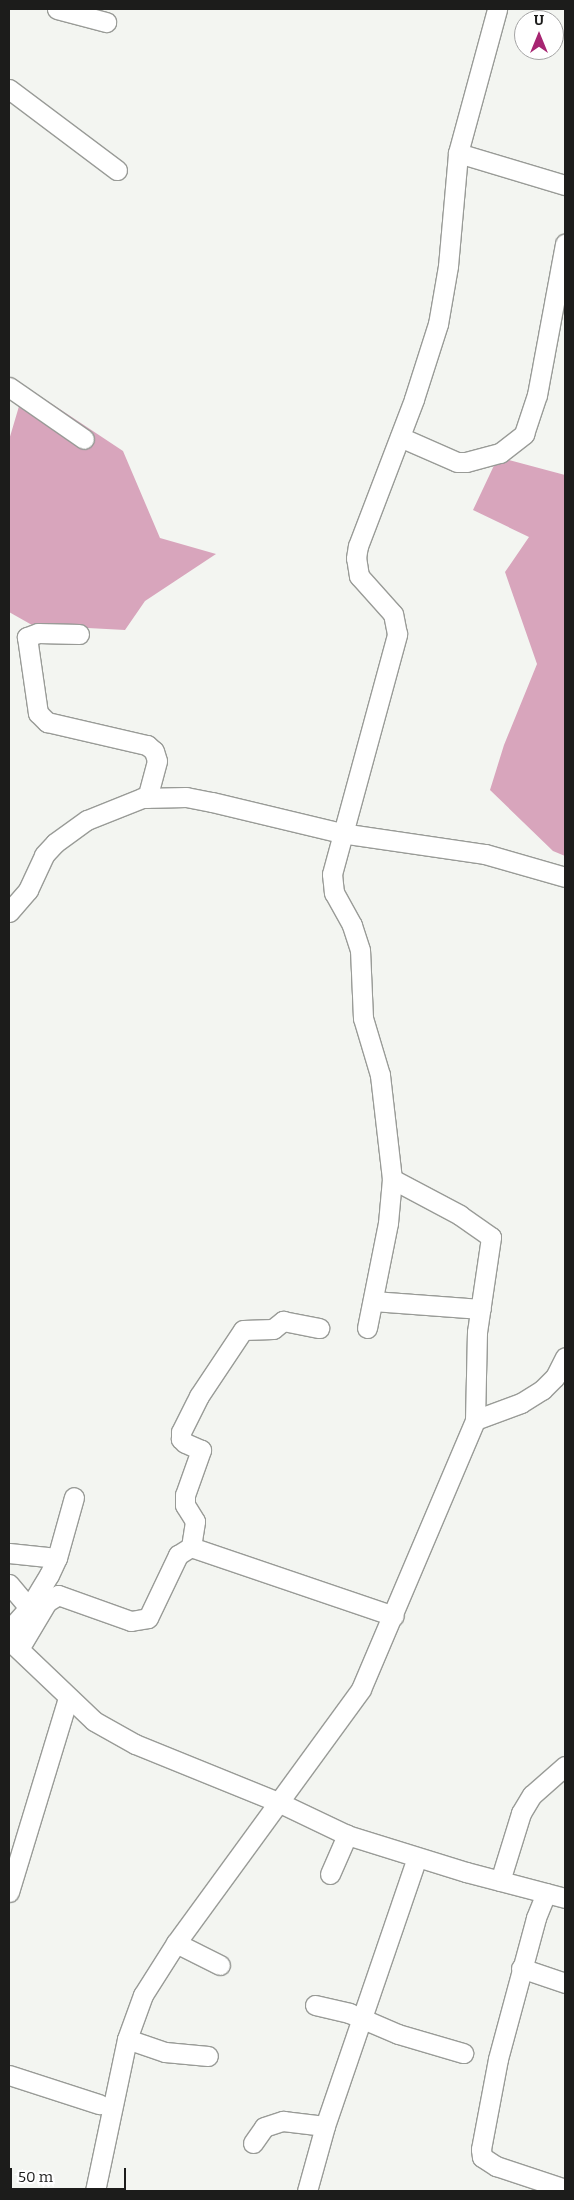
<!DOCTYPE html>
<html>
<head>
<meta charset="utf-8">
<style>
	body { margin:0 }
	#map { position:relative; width:574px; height:2200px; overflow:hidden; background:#f3f5f1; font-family:Bitter,serif }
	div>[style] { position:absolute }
	.forest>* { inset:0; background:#d8a5bc }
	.roads { filter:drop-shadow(1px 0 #999b97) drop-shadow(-1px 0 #999b97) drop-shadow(0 1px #999b97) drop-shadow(0 -1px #999b97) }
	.minor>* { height:19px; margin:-9.5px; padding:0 9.5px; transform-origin:9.5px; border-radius:9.5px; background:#fff }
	span { translate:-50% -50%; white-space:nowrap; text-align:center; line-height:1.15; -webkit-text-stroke:4px #fff; paint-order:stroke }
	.frame { position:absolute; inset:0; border:10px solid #1c1c1b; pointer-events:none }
	.north { position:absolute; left:514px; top:10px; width:50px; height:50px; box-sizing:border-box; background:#fff; border:1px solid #a4a4a4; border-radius:50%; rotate:0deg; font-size:14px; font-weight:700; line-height:20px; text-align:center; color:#1c1c1b }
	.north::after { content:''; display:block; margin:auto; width:18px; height:22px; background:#a72572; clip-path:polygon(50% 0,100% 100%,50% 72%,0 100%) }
	.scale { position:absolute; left:10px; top:2168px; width:116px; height:22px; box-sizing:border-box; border:2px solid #1c1c1b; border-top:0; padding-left:6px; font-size:15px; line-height:18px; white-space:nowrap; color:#1c1c1b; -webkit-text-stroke:4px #fff; paint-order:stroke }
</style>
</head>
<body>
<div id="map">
	<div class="forest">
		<div style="clip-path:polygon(25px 386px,123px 451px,160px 538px,216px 554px,145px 601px,125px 630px,32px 625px,9px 612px,9px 440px)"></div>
		<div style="clip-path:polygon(498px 457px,565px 475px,565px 856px,553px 851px,490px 790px,504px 745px,537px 664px,505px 572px,529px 537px,473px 510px)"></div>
	</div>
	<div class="roads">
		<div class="minor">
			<div style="left:57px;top:9px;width:51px;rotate:14.9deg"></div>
			<div style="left:9px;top:89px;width:135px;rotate:36.9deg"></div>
			<div style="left:458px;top:153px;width:112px;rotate:16.7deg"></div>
			<div style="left:9px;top:387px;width:91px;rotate:34.7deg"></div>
			<div style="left:400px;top:437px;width:62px;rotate:23.7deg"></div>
			<div style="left:457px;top:462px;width:9px"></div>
			<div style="left:466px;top:462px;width:35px;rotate:-15deg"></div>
			<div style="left:500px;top:453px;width:31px;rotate:-38deg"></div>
			<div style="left:524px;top:434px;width:41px;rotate:-71.6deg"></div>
			<div style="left:537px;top:395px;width:154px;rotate:-79.5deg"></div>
			<div style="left:79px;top:634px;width:41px;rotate:-178.6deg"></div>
			<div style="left:38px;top:633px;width:12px;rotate:160deg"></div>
			<div style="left:27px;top:637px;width:77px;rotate:81.8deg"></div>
			<div style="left:38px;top:713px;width:13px;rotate:45deg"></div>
			<div style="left:47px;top:722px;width:103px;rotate:13deg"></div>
			<div style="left:147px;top:745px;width:9px;rotate:41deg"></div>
			<div style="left:154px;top:751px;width:10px;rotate:73deg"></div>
			<div style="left:157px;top:761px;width:38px;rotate:105deg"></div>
			<div style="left:9px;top:912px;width:29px;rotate:-49deg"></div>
			<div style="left:28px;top:890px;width:38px;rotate:-65deg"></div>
			<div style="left:44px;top:855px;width:16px;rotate:-47deg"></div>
			<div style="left:55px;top:843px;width:39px;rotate:-36deg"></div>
			<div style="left:87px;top:820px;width:59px;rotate:-21.8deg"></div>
			<div style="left:142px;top:798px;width:44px;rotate:-1.3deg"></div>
			<div style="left:186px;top:797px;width:26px;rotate:11deg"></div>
			<div style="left:212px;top:802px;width:133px;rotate:13.5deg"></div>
			<div style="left:341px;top:833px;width:146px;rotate:8.3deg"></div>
			<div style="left:485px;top:854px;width:83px;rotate:16deg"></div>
			<div style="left:373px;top:1301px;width:108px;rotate:4.2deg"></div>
			<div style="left:367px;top:1328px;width:107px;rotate:-78.7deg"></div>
			<div style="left:388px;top:1223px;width:44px;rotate:-84.8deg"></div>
			<div style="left:475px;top:1420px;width:49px;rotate:-20.3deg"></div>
			<div style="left:521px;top:1403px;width:25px;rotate:-32deg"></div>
			<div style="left:542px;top:1390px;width:18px;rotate:-45deg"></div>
			<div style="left:555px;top:1377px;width:22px;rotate:-63deg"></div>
			<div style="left:191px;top:1547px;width:26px;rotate:-81deg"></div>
			<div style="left:195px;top:1521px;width:19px;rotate:-122deg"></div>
			<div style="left:185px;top:1505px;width:10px;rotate:-90deg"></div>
			<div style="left:185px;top:1495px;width:48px;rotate:-70.4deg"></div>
			<div style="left:201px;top:1450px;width:17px;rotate:-156deg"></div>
			<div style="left:185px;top:1443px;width:6px;rotate:-135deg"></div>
			<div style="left:181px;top:1439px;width:7px;rotate:-90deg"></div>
			<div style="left:181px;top:1432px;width:40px;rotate:-63.4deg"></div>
			<div style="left:199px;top:1396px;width:79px;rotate:-56.3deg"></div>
			<div style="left:243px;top:1330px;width:30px;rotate:-2deg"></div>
			<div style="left:273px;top:1329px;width:13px;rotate:-39deg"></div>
			<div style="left:283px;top:1321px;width:37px;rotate:11deg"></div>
			<div style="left:9px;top:1553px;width:48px;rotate:5.9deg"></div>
			<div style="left:9px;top:1584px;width:31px;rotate:50deg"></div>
			<div style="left:9px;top:1630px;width:30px;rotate:-48deg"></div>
			<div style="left:29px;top:1608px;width:39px;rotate:-59deg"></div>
			<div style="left:49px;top:1575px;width:19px;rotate:-65deg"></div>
			<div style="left:57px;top:1558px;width:63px;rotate:-74.4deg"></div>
			<div style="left:9px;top:1640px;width:117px;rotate:43.6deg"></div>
			<div style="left:94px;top:1721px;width:47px;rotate:29.3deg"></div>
			<div style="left:135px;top:1744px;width:157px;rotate:22.1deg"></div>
			<div style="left:280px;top:1803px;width:74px;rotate:25.5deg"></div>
			<div style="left:347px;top:1835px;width:125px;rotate:17.3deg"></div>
			<div style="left:466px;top:1872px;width:102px;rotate:14.7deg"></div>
			<div style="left:19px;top:1649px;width:55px;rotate:-59.2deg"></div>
			<div style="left:47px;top:1602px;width:13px;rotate:-32deg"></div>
			<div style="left:58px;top:1595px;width:77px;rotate:19.6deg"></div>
			<div style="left:131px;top:1621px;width:17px;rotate:-10deg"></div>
			<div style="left:148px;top:1618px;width:70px;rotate:-64.5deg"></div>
			<div style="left:178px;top:1555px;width:15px;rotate:-32deg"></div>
			<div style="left:191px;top:1547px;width:214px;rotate:18.8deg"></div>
			<div style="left:330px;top:1874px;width:43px;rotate:-66.4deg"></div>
			<div style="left:500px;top:1881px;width:71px;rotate:-72.8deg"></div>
			<div style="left:521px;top:1813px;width:21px;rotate:-59deg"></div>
			<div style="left:532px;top:1795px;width:44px;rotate:-41.3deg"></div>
			<div style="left:9px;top:1892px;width:203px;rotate:-73.1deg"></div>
			<div style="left:546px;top:1893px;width:27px;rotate:112deg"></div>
			<div style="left:536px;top:1918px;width:146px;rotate:105.1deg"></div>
			<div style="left:498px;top:2059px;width:92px;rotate:100.7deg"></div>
			<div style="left:481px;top:2149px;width:8px;rotate:83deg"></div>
			<div style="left:482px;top:2157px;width:17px;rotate:33deg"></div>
			<div style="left:496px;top:2166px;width:73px;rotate:18.4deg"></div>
			<div style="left:176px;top:1943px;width:49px;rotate:26.6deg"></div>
			<div style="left:521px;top:1968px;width:46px;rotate:18.8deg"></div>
			<div style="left:315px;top:2005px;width:35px;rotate:13deg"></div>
			<div style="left:349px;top:2013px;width:53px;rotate:23.2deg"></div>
			<div style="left:398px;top:2034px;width:68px;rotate:16.3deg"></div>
			<div style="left:127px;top:2039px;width:40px;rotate:18.9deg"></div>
			<div style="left:165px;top:2052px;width:43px;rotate:5.3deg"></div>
			<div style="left:9px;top:2075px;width:95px;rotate:17.9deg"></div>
			<div style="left:253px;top:2143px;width:19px;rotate:-55deg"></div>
			<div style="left:264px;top:2127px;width:20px;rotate:-18deg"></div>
			<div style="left:283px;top:2121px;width:42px;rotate:6.8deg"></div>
			<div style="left:95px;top:2191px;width:155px;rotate:-78.1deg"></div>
			<div style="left:127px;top:2039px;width:47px;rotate:-70deg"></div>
			<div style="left:143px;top:1995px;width:62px;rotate:-57.6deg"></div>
			<div style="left:176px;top:1943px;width:314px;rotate:-53.9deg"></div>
			<div style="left:361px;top:1689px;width:292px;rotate:-67deg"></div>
			<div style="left:475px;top:1420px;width:88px;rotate:-88.7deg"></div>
			<div style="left:477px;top:1332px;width:96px;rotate:-81.6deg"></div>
			<div style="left:491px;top:1237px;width:38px;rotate:-145deg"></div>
			<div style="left:460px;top:1215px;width:77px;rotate:-152.1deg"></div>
			<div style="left:392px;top:1179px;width:105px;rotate:-96.6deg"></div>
			<div style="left:380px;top:1075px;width:59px;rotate:-106.6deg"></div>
			<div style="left:363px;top:1018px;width:68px;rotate:-92.5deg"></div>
			<div style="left:360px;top:950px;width:26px;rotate:-108deg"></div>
			<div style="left:352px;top:925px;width:37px;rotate:-119deg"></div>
			<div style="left:334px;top:893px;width:19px;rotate:-96deg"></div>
			<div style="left:332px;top:874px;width:249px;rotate:-74.8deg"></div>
			<div style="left:397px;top:634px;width:20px;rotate:-101deg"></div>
			<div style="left:393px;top:614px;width:51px;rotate:-131.8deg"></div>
			<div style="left:359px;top:576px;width:18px;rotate:-99deg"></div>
			<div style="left:356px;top:558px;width:12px;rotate:-81deg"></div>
			<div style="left:358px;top:546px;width:157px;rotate:-69.1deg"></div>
			<div style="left:414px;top:399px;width:79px;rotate:-72.3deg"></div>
			<div style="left:438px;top:324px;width:59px;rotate:-80.2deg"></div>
			<div style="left:448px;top:266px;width:113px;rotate:-84.9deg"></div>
			<div style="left:458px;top:153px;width:149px;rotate:-74.8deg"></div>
			<div style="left:307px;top:2191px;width:67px;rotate:-74.5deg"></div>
			<div style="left:325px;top:2126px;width:283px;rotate:-71.1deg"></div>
		</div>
	</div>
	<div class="frame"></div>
	<div class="north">U</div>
	<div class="scale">50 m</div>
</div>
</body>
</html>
